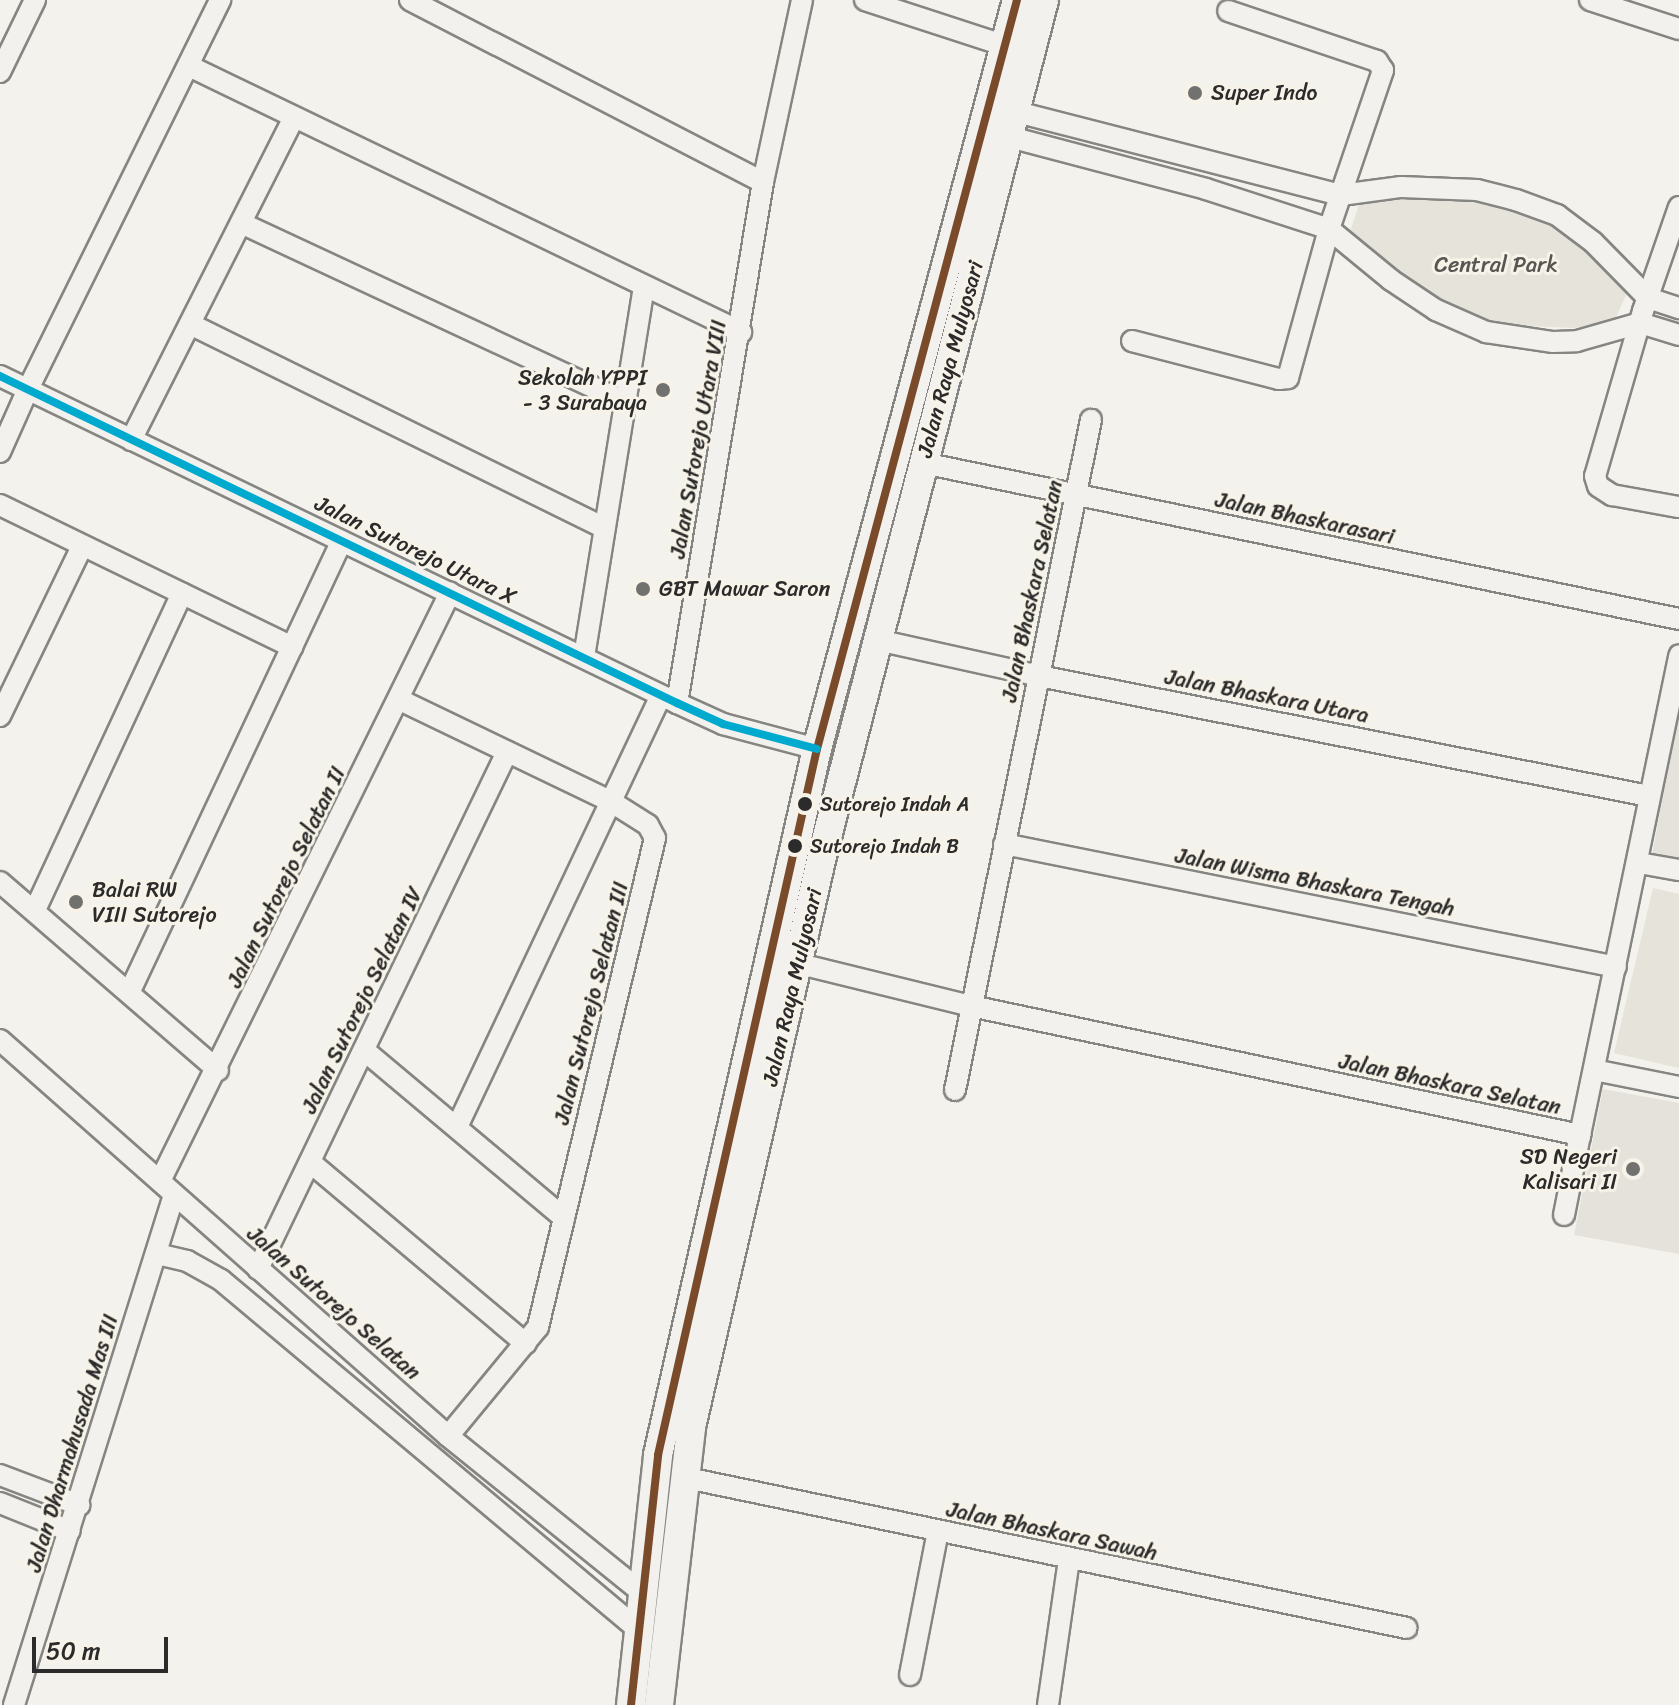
<!DOCTYPE html>
<html>
<head>
<meta charset="utf-8">
<style>
	body { margin:0 }
	#map { position:relative; width:1679px; height:1705px; overflow:hidden; background:#f4f2ec; font-family:Sriracha,sans-serif }
	div>[style] { position:absolute }
	.built>* { inset:0; background:#e5e2db }
	.green>* { inset:0; background:#e6e3da }
	.roads { filter:drop-shadow(2px 0 #858582) drop-shadow(-2px 0 #858582) drop-shadow(0 2px #858582) drop-shadow(0 -2px #858582) }
	.minor>* { height:20px; margin:-10px; padding:0 10px; transform-origin:10px; border-radius:10px; background:#f2f1ed }
	.secondary>* { height:28px; margin:-14px; padding:0 14px; transform-origin:14px; border-radius:14px; background:#f2f1ed }
	.bus-1>* { height:8px; margin:-4px; padding:0 4px; transform-origin:4px; border-radius:4px; background:#7a4b2a }
	.bus-2>* { height:8px; margin:-4px; padding:0 4px; transform-origin:4px; border-radius:4px; background:#00a9ce }
	.dots>* { width:22px; height:22px; translate:-50% -50%; box-sizing:border-box; border:4px solid #f7f3e8; border-radius:50% }
	span { translate:-50% -50%; white-space:nowrap; text-align:center; line-height:1.15; -webkit-text-stroke:6px #f7f3e8; paint-order:stroke }
	.bus-label { font-size:20px; color:#2b2b2b }
	.left { translate:0 -50%; text-align:left }
	.poi-label { font-size:22px; color:#2b2b2b }
	.right { translate:-100% -50%; text-align:right }
	.park-label { font-size:22px; color:#575653 }
	.street-label { font-size:22px; color:#2b2b2b }
	.scale { position:absolute; left:32px; top:1637px; width:136px; height:36px; box-sizing:border-box; border:4px solid #2b2b2b; border-top:0; padding-left:10px; font-size:24px; line-height:28px; white-space:nowrap; color:#2b2b2b; -webkit-text-stroke:6px #f7f3e8; paint-order:stroke }
</style>
</head>
<body>
<div id="map">
	<div class="built">
		<div style="clip-path:polygon(1679px 708px,1679px 861px,1652px 856px)"></div>
		<div style="clip-path:polygon(1603px 1089px,1679px 1103px,1679px 1254px,1574px 1235px)"></div>
	</div>
	<div class="green">
		<div style="clip-path:polygon(1405px 196px,1477px 202px,1516px 211px,1557px 229px,1594px 257px,1627px 293px,1614px 322px,1573px 328px,1498px 324px,1478px 320px,1407px 282px,1350px 232px,1359px 204px)"></div>
		<div style="clip-path:polygon(1653px 888px,1679px 894px,1679px 1068px,1614px 1053px)"></div>
	</div>
	<div class="roads">
		<div class="minor">
			<div style="left:410px;top:0;width:397px;rotate:27.3deg"></div>
			<div style="left:865px;top:0;width:148px;rotate:18.1deg"></div>
			<div style="left:1590px;top:0;width:94px;rotate:18deg"></div>
			<div style="left:189px;top:66px;width:613px;rotate:25.73deg"></div>
			<div style="left:0;top:72px;width:80px;rotate:-64.1deg"></div>
			<div style="left:1013px;top:111px;width:339px;rotate:14.4deg"></div>
			<div style="left:1341px;top:195px;width:61px;rotate:-7.6deg"></div>
			<div style="left:1401px;top:187px;width:76px;rotate:2.3deg"></div>
			<div style="left:1477px;top:190px;width:40px;rotate:14.4deg"></div>
			<div style="left:1516px;top:200px;width:44px;rotate:20.1deg"></div>
			<div style="left:1557px;top:215px;width:45px;rotate:36.9deg"></div>
			<div style="left:1593px;top:242px;width:78px;rotate:45.5deg"></div>
			<div style="left:1648px;top:298px;width:33px;rotate:18deg"></div>
			<div style="left:1006px;top:136px;width:207px;rotate:14.8deg"></div>
			<div style="left:1206px;top:189px;width:129px;rotate:18deg"></div>
			<div style="left:1329px;top:229px;width:80px;rotate:39.4deg"></div>
			<div style="left:1391px;top:280px;width:54px;rotate:33.7deg"></div>
			<div style="left:1436px;top:310px;width:55px;rotate:23.7deg"></div>
			<div style="left:1486px;top:332px;width:68px;rotate:8.5deg"></div>
			<div style="left:1553px;top:342px;width:24px;rotate:-2deg"></div>
			<div style="left:1577px;top:341px;width:66px;rotate:-15.9deg"></div>
			<div style="left:1640px;top:323px;width:41px;rotate:17.1deg"></div>
			<div style="left:1679px;top:207px;width:110px;rotate:109.1deg"></div>
			<div style="left:1643px;top:311px;width:172px;rotate:106.2deg"></div>
			<div style="left:1595px;top:476px;width:10px;rotate:73deg"></div>
			<div style="left:1598px;top:486px;width:17px;rotate:33deg"></div>
			<div style="left:1612px;top:495px;width:68px;rotate:10.2deg"></div>
			<div style="left:241px;top:223px;width:426px;rotate:25deg"></div>
			<div style="left:190px;top:324px;width:462px;rotate:26.2deg"></div>
			<div style="left:1132px;top:341px;width:152px;rotate:14.5deg"></div>
			<div style="left:1279px;top:379px;width:9px;rotate:-6deg"></div>
			<div style="left:1288px;top:378px;width:155px;rotate:-74.6deg"></div>
			<div style="left:1329px;top:229px;width:168px;rotate:-71.2deg"></div>
			<div style="left:1383px;top:70px;width:11px;rotate:-124deg"></div>
			<div style="left:1377px;top:61px;width:157px;rotate:-161.4deg"></div>
			<div style="left:0;top:376px;width:752px;rotate:25.78deg"></div>
			<div style="left:677px;top:703px;width:51px;rotate:24.5deg"></div>
			<div style="left:723px;top:724px;width:97px;rotate:14.9deg"></div>
			<div style="left:131px;top:440px;width:361px;rotate:-63.2deg"></div>
			<div style="left:0;top:452px;width:69px;rotate:-66deg"></div>
			<div style="left:28px;top:389px;width:434px;rotate:-63.7deg"></div>
			<div style="left:923px;top:463px;width:772px;rotate:11.66deg"></div>
			<div style="left:0;top:505px;width:325px;rotate:25.9deg"></div>
			<div style="left:877px;top:640px;width:166px;rotate:12.5deg"></div>
			<div style="left:1039px;top:676px;width:622px;rotate:11.13deg"></div>
			<div style="left:584px;top:657px;width:376px;rotate:-80.8deg"></div>
			<div style="left:400px;top:700px;width:233px;rotate:25.7deg"></div>
			<div style="left:610px;top:801px;width:45px;rotate:32.3deg"></div>
			<div style="left:648px;top:825px;width:15px;rotate:62deg"></div>
			<div style="left:655px;top:838px;width:503px;rotate:103.46deg"></div>
			<div style="left:538px;top:1327px;width:141px;rotate:129.5deg"></div>
			<div style="left:677px;top:703px;width:528px;rotate:-80.63deg"></div>
			<div style="left:763px;top:182px;width:186px;rotate:-77.9deg"></div>
			<div style="left:0;top:716px;width:189px;rotate:-64.2deg"></div>
			<div style="left:1004px;top:844px;width:624px;rotate:11.36deg"></div>
			<div style="left:1639px;top:863px;width:41px;rotate:9.9deg"></div>
			<div style="left:0;top:882px;width:288px;rotate:40.8deg"></div>
			<div style="left:35px;top:910px;width:349px;rotate:-65.1deg"></div>
			<div style="left:800px;top:964px;width:176px;rotate:13.8deg"></div>
			<div style="left:971px;top:1006px;width:623px;rotate:11.96deg"></div>
			<div style="left:1580px;top:1135px;width:490px;rotate:-78.3deg"></div>
			<div style="left:130px;top:991px;width:497px;rotate:-64.8deg"></div>
			<div style="left:0;top:1040px;width:598px;rotate:41.47deg"></div>
			<div style="left:448px;top:1436px;width:252px;rotate:38.9deg"></div>
			<div style="left:365px;top:1051px;width:260px;rotate:40deg"></div>
			<div style="left:1594px;top:1070px;width:87px;rotate:11.3deg"></div>
			<div style="left:955px;top:1090px;width:684px;rotate:-78.53deg"></div>
			<div style="left:457px;top:1127px;width:477px;rotate:-64.7deg"></div>
			<div style="left:310px;top:1162px;width:282px;rotate:40.1deg"></div>
			<div style="left:160px;top:1181px;width:656px;rotate:-63.75deg"></div>
			<div style="left:1564px;top:1215px;width:82px;rotate:-78.7deg"></div>
			<div style="left:157px;top:1254px;width:31px;rotate:13deg"></div>
			<div style="left:187px;top:1261px;width:39px;rotate:29deg"></div>
			<div style="left:221px;top:1280px;width:547px;rotate:39.95deg"></div>
			<div style="left:258px;top:1269px;width:574px;rotate:-64.28deg"></div>
			<div style="left:0;top:1475px;width:85px;rotate:20.8deg"></div>
			<div style="left:687px;top:1478px;width:735px;rotate:11.77deg"></div>
			<div style="left:0;top:1503px;width:75px;rotate:21.8deg"></div>
			<div style="left:910px;top:1675px;width:147px;rotate:-79deg"></div>
			<div style="left:14px;top:1705px;width:535px;rotate:-72.58deg"></div>
			<div style="left:1048px;top:1705px;width:148px;rotate:-81.8deg"></div>
		</div>
		<div class="secondary">
			<div style="left:631px;top:1705px;width:251px;rotate:-83.8deg"></div>
			<div style="left:658px;top:1455px;width:724px;rotate:-77.31deg"></div>
			<div style="left:817px;top:749px;width:775px;rotate:-75.05deg"></div>
			<div style="left:659px;top:1705px;width:280px;rotate:-83.4deg"></div>
			<div style="left:691px;top:1427px;width:586px;rotate:-77.08deg"></div>
			<div style="left:822px;top:856px;width:884px;rotate:-75.46deg"></div>
		</div>
	</div>
	<div class="bus-1">
		<div style="left:631px;top:1705px;width:251px;rotate:-83.8deg"></div>
		<div style="left:658px;top:1455px;width:724px;rotate:-77.31deg"></div>
		<div style="left:817px;top:749px;width:775px;rotate:-75.05deg"></div>
	</div>
	<div class="bus-2">
		<div style="left:0;top:376px;width:752px;rotate:25.78deg"></div>
		<div style="left:677px;top:703px;width:51px;rotate:24.5deg"></div>
		<div style="left:723px;top:724px;width:97px;rotate:14.9deg"></div>
	</div>
	<div class="dots">
		<div style="left:1195px;top:93px;background:#71716f"></div>
		<div style="left:663px;top:390px;background:#71716f"></div>
		<div style="left:643px;top:589px;background:#71716f"></div>
		<div style="left:805px;top:804px;background:#2b2b2b"></div>
		<div style="left:795px;top:846px;background:#2b2b2b"></div>
		<div style="left:76px;top:902px;background:#71716f"></div>
		<div style="left:1633px;top:1169px;background:#71716f"></div>
	</div>
	<div class="bus-label">
		<span class="left" style="left:820px;top:804px">Sutorejo Indah A</span>
		<span class="left" style="left:810px;top:846px">Sutorejo Indah B</span>
	</div>
	<div class="poi-label">
		<span class="left" style="left:1211px;top:93px">Super Indo</span>
		<span class="right" style="left:647px;top:390px">Sekolah YPPI<br>- 3 Surabaya</span>
		<span class="left" style="left:659px;top:589px">GBT Mawar Saron</span>
		<span class="left" style="left:92px;top:902px">Balai RW<br>VIII Sutorejo</span>
		<span class="right" style="left:1617px;top:1169px">SD Negeri<br>Kalisari II</span>
	</div>
	<div class="park-label">
		<span style="left:1496px;top:265px">Central Park</span>
	</div>
	<div class="street-label">
		<span style="left:950px;top:359px;rotate:-75deg">Jalan Raya Mulyosari</span>
		<span style="left:698px;top:439px;rotate:-80deg">Jalan Sutorejo Utara VIII</span>
		<span style="left:1305px;top:518px;rotate:12deg">Jalan Bhaskarasari</span>
		<span style="left:416px;top:550px;rotate:26deg">Jalan Sutorejo Utara X</span>
		<span style="left:1032px;top:591px;rotate:-78deg">Jalan Bhaskara Selatan</span>
		<span style="left:1267px;top:696px;rotate:11deg">Jalan Bhaskara Utara</span>
		<span style="left:286px;top:877px;rotate:-64deg">Jalan Sutorejo Selatan II</span>
		<span style="left:1315px;top:882px;rotate:11deg">Jalan Wisma Bhaskara Tengah</span>
		<span style="left:792px;top:987px;rotate:-77deg">Jalan Raya Mulyosari</span>
		<span style="left:362px;top:1000px;rotate:-64deg">Jalan Sutorejo Selatan IV</span>
		<span style="left:591px;top:1003px;rotate:-76deg">Jalan Sutorejo Selatan III</span>
		<span style="left:1450px;top:1084px;rotate:12deg">Jalan Bhaskara Selatan</span>
		<span style="left:334px;top:1303px;rotate:41deg">Jalan Sutorejo Selatan</span>
		<span style="left:72px;top:1443px;rotate:-73deg">Jalan Dharmahusada Mas III</span>
		<span style="left:1052px;top:1531px;rotate:12deg">Jalan Bhaskara Sawah</span>
	</div>
	<div class="scale">50 m</div>
</div>
</body>
</html>
